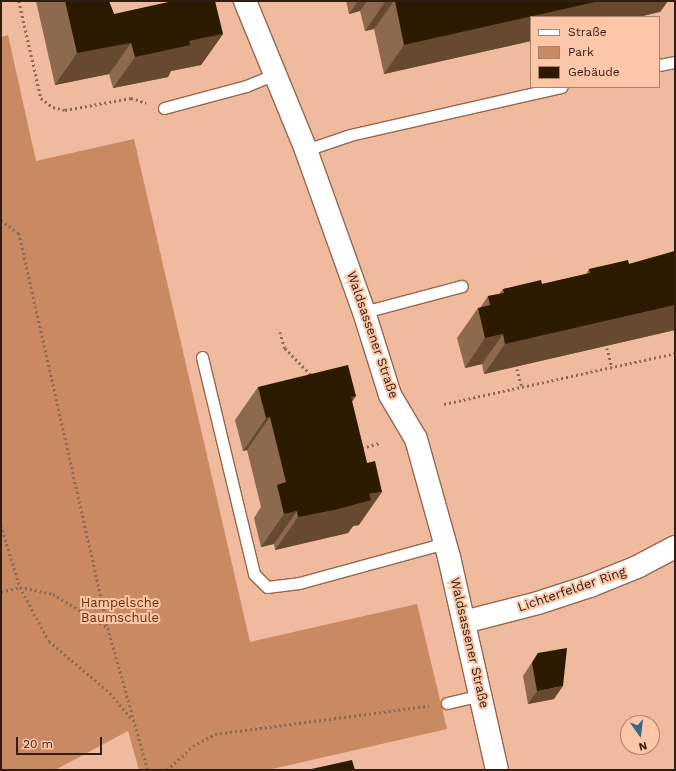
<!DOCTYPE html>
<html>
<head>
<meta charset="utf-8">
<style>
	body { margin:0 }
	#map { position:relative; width:676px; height:771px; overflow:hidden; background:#efba9d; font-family:"Work Sans",sans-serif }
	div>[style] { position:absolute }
	.green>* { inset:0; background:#c98963 }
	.path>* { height:2.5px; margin-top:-1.25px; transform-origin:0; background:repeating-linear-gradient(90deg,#8d6955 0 2px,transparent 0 5px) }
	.roads { filter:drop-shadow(1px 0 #96674c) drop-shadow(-1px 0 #96674c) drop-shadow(0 1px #96674c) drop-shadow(0 -1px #96674c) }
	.lane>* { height:11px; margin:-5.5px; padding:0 5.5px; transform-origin:5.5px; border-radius:5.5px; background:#fff }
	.street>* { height:22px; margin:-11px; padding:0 11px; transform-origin:11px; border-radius:11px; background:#fff }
	.wall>* { inset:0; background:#8d6a4e }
	.shaded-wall>* { inset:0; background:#66492f }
	.building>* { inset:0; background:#2b1900 }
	span { translate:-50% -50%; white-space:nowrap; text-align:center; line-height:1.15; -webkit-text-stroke:4px #fcc7a9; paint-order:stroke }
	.street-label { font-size:13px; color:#311e12 }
	.park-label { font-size:13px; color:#673008 }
	.frame { position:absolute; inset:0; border:2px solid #311e12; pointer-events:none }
	.legend { position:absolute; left:530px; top:16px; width:130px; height:72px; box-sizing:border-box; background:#fcc7a9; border:1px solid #ab836d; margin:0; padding:5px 7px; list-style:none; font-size:12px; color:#311e12 }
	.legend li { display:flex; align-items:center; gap:8px; height:20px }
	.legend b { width:20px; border:1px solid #ab836d }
	.north { position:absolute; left:620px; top:715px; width:40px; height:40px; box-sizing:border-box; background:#fcc7a9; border:1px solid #ab836d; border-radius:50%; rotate:166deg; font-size:11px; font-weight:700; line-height:16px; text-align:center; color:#311e12 }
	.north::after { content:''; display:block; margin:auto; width:14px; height:18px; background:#336b85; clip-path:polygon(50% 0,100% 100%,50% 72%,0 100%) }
	.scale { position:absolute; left:16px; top:737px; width:86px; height:18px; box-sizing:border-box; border:2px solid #311e12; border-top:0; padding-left:5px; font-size:12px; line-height:14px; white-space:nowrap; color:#311e12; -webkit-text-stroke:3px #fcc7a9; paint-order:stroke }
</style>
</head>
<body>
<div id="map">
	<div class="green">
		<div style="clip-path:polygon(8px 35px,36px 161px,134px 139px,250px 642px,417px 604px,447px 729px,268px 770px,139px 770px,128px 731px,55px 770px,1px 770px,1px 37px)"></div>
	</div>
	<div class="path">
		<div style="left:19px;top:1px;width:99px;rotate:77.2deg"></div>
		<div style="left:41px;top:98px;width:15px;rotate:37deg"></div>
		<div style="left:53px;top:107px;width:12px;rotate:14deg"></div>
		<div style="left:65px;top:110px;width:67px;rotate:-10.3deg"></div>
		<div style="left:131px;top:98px;width:16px;rotate:18deg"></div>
		<div style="left:1px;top:220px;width:22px;rotate:36deg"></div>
		<div style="left:19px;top:233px;width:405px;rotate:77.3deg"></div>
		<div style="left:108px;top:628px;width:148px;rotate:74.3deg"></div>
		<div style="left:280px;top:332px;width:17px;rotate:73deg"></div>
		<div style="left:285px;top:348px;width:39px;rotate:46deg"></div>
		<div style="left:607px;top:348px;width:20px;rotate:75deg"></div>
		<div style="left:517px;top:369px;width:19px;rotate:74deg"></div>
		<div style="left:444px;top:404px;width:237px;rotate:-12.4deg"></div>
		<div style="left:362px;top:448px;width:18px;rotate:-16deg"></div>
		<div style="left:1px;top:525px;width:65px;rotate:73deg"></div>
		<div style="left:20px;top:587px;width:61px;rotate:61.8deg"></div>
		<div style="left:49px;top:641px;width:80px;rotate:40.4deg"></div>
		<div style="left:110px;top:693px;width:34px;rotate:50deg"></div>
		<div style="left:1px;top:592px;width:20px;rotate:-15deg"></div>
		<div style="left:20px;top:587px;width:34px;rotate:12deg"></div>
		<div style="left:53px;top:594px;width:65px;rotate:31.7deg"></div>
		<div style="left:167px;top:770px;width:35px;rotate:-43deg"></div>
		<div style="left:193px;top:746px;width:25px;rotate:-29deg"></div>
		<div style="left:215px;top:734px;width:216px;rotate:-7.5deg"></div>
	</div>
	<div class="roads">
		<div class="lane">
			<div style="left:659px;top:65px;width:16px;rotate:-11deg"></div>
			<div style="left:164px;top:108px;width:85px;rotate:-15deg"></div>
			<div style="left:246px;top:86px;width:32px;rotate:-22deg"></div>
			<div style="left:306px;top:150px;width:46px;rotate:-18.8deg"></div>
			<div style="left:350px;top:135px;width:217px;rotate:-12.8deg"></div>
			<div style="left:364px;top:312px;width:101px;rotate:-14.9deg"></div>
			<div style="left:202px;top:357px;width:223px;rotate:76.5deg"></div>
			<div style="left:254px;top:574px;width:18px;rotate:45deg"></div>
			<div style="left:267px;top:587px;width:32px;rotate:-7deg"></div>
			<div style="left:299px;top:583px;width:151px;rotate:-15.3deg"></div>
			<div style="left:447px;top:703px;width:36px;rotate:-13deg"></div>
		</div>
		<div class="street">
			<div style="left:245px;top:1px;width:161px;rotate:67.7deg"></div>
			<div style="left:306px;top:150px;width:172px;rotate:70.3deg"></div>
			<div style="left:364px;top:312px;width:87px;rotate:72.6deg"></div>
			<div style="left:390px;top:395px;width:51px;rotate:59.4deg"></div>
			<div style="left:416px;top:439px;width:123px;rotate:74.4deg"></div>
			<div style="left:449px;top:557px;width:218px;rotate:77.3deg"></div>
			<div style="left:464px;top:622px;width:76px;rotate:-14.4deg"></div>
			<div style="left:538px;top:603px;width:55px;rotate:-18.1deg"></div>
			<div style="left:590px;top:586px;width:51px;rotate:-22deg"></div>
			<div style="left:637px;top:567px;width:43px;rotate:-27.8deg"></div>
		</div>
	</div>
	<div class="wall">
		<div style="clip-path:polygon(36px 1px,109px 1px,114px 14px,223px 34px,201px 65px,171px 71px,168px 77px,113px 88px,109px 74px,55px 85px)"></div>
		<div style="clip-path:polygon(346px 1px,668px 1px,660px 12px,531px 17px,531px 41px,384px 74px,374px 29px,365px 31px,360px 11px,349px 14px)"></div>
		<div style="clip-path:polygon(675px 251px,675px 330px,484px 374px,482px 364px,465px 368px,457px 338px,478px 308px,480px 308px,488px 296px,499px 294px,503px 289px,542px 284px,586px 274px,589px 269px,629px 264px)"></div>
		<div style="clip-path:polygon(258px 387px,356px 396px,352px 401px,367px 463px,359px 525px,353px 526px,348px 533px,275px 550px,274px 544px,261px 547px,254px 518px,261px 507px,247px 450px,243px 451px,235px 420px)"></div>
		<div style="clip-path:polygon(538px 653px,554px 699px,528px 704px,523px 676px)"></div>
	</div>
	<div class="shaded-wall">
		<div style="clip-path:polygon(358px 1px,367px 1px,360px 11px,349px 14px)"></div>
		<div style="clip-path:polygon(390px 1px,394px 1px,374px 29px,365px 31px,385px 2px)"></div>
		<div style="clip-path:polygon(600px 1px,668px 1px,660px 12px,639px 17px,531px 17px,531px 41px,384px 74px,404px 45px)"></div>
		<div style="clip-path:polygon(223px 34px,201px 65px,171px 71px,168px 77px,113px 88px,135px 57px,189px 41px)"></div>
		<div style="clip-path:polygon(131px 43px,109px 74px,55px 85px,77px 53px)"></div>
		<div style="clip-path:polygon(675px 305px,675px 330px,484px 374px,505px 344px)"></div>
		<div style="clip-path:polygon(503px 334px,482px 364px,465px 368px,485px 338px)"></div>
		<div style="clip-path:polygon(356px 396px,333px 429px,351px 397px)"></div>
		<div style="clip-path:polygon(270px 417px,247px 450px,243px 451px,266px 418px)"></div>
		<div style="clip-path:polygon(382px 492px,359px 525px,353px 526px,348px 533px,275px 550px,298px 517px,369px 494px)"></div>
		<div style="clip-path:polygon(297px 511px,274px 544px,261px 547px,284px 514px)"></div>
		<div style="clip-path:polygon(563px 686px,554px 699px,528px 704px,537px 691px)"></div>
	</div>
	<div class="building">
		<div style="clip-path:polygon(65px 1px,109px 1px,114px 14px,173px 1px,215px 1px,223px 34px,189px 41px,190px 45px,135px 57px,131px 43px,77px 53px)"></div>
		<div style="clip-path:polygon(395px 1px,600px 1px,404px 45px)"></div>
		<div style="clip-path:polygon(675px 251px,675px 305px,505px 344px,503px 334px,485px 338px,478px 308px,490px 305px,488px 296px,504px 293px,503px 289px,541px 280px,542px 284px,590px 273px,589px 269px,628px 260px,629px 264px)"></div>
		<div style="clip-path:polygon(348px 365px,356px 396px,351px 397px,367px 463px,375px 461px,382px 492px,369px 494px,371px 500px,334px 510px,298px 517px,297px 511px,284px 514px,277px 485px,286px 482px,270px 417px,266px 418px,258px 387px)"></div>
		<div style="clip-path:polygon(567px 648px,563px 686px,537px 691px,532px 663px,538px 653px)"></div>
		<div style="clip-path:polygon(352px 760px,355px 770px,307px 770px)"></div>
	</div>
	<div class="street-label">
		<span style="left:372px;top:335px;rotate:71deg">Waldsassener Straße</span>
		<span style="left:572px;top:590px;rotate:-19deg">Lichterfelder Ring</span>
		<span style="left:469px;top:643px;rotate:77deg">Waldsassener Straße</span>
	</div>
	<div class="park-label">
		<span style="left:120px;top:611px">Hampelsche<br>Baumschule</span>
	</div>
	<div class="frame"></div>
	<ul class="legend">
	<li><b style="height:5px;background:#fff"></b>Straße</li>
	<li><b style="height:11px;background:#c98963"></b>Park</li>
	<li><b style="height:11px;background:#2b1900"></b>Gebäude</li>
	</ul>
	<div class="north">N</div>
	<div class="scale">20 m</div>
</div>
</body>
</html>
